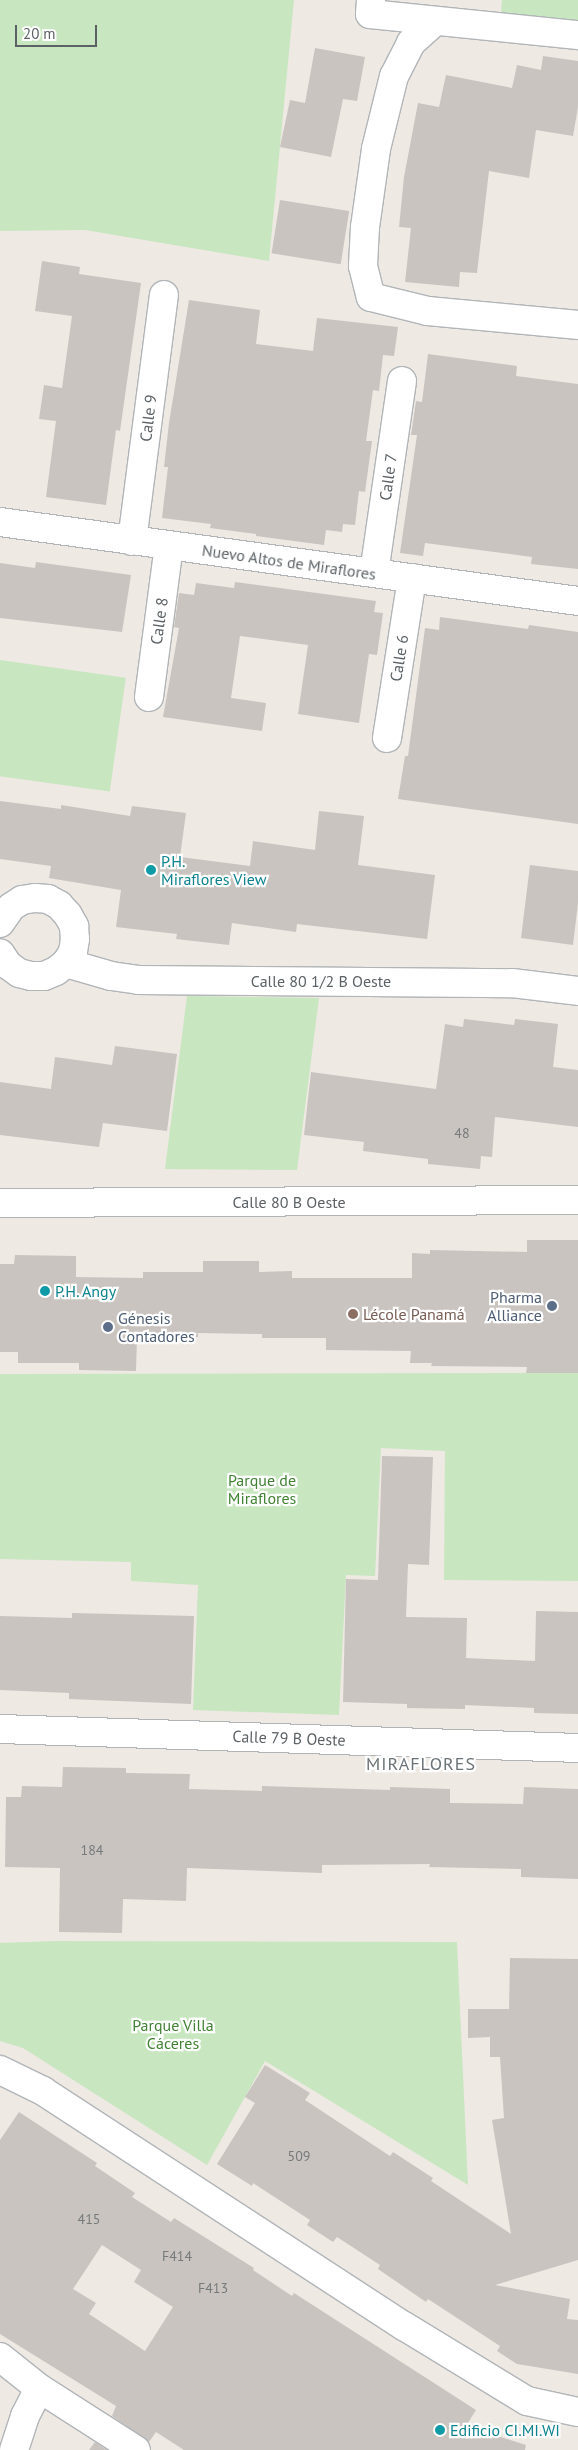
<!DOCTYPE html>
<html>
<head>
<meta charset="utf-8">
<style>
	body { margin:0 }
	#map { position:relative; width:578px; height:2450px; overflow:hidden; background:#eee9e3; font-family:"PT Sans",sans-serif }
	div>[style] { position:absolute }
	.green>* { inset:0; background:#c8e6c0; transform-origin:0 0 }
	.building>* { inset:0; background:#c9c4c0; transform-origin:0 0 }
	.roads { filter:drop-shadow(1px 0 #b1b5b8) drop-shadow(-1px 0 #b1b5b8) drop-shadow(0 1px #b1b5b8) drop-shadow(0 -1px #b1b5b8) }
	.minor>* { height:28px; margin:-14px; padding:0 14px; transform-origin:14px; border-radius:14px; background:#fff }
	.dots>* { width:14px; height:14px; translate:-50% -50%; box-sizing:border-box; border:2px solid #fff; border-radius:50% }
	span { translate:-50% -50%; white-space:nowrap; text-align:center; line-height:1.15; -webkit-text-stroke:4.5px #fff; paint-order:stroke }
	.number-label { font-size:14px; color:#767a7b }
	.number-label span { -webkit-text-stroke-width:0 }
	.street-label { font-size:16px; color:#5b6164 }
	.culture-label { font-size:16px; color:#0d838f }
	.left { translate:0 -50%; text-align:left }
	.service-label { font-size:16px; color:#4e5e75 }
	.right { translate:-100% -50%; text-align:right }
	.education-label { font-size:16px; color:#785e54 }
	.park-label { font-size:16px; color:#418234 }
	.neighbourhood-label { font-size:18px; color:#6c7376; letter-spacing:1px }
	.scale { position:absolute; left:15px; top:25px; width:82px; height:22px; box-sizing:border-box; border:2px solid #5b6164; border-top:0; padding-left:6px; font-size:15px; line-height:18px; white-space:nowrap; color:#5b6164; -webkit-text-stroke:4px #fff; paint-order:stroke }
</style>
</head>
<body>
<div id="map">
	<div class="green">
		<div style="clip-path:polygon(0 0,294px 0,269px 261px,85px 230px,0 231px)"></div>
		<div style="clip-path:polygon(502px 0,578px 0,578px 21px,501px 15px)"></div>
		<div style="left:0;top:660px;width:127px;height:115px;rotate:8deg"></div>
		<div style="clip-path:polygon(187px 996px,319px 998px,297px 1170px,165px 1169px)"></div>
		<div style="clip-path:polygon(578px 1373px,578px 1581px,444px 1580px,445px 1451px,381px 1448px,375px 1576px,346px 1575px,339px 1715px,193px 1710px,198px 1585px,131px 1581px,131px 1562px,0 1559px,0 1374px)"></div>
		<div style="clip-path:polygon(55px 1941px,457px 1942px,468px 2185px,265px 2061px,207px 2165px,23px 2048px,0 2041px,0 1943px)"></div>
	</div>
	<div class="building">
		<div style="clip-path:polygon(315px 48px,365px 57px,357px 101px,343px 99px,331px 157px,280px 147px,290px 100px,305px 103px)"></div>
		<div style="clip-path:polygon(543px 56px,578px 61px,578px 107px,573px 136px,536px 130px,529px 178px,489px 171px,477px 273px,460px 272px,459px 287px,405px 282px,411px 228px,399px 227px,404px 177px,418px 103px,439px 107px,446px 75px,512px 88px,517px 65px,541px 70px)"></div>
		<div style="left:280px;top:200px;width:70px;height:54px;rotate:9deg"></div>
		<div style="clip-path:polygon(42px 261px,80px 267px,79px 274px,141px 283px,120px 431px,116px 430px,106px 505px,46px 497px,56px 421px,39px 419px,44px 385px,62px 388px,72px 316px,35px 311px)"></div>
		<div style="clip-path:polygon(189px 300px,260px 310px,256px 344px,313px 351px,317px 318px,398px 327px,394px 356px,383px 355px,379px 391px,373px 390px,366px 441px,372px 441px,365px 492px,359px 491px,355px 525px,343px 524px,342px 532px,326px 530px,324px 545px,256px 536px,256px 534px,210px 528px,211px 524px,162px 518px,168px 467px,164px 467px,169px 423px)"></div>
		<div style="clip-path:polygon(428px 354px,517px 366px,516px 376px,578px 384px,578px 569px,531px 564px,532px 557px,425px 543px,423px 556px,400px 553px,417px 435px,411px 435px,416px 401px,422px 402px)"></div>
		<div style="clip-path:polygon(36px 562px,131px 575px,122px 632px,0 618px,0 563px,35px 568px)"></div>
		<div style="clip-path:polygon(235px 582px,376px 601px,374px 612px,383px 613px,377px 655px,369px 654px,359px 723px,298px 714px,308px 645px,240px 636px,231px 698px,266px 703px,262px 731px,163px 717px,179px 628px,174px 627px,179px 593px,194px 595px,196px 583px,234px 588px)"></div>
		<div style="clip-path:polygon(440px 617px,528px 629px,529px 625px,578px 632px,578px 824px,398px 799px,405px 756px,408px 756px,425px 628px,439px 630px)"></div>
		<div style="clip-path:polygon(0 801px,61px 809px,61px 805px,130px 816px,132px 806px,186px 813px,180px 857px,250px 866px,253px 841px,315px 850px,319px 811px,364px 816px,358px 865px,435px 875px,427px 939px,297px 924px,296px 932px,232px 923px,229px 945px,176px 939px,177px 934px,116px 927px,121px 890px,49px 878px,51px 866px,0 859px)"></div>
		<div style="clip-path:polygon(530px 865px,578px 871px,578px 903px,573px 945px,521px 938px)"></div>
		<div style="clip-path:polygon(464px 1019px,514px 1025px,515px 1019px,558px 1024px,553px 1067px,578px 1070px,578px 1127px,495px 1117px,492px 1157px,481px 1156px,480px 1169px,428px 1164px,428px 1159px,363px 1151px,364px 1142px,304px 1135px,311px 1072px,436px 1089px,445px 1024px,463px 1027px)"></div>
		<div style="clip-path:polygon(115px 1046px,177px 1054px,167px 1131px,103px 1123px,99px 1147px,0 1135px,0 1082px,51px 1089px,55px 1057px,112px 1065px)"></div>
		<div style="clip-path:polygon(527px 1240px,578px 1240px,578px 1373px,526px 1373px,527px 1367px,431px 1366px,432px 1363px,410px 1363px,411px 1351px,326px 1350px,326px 1338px,262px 1338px,262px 1334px,198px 1333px,198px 1337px,137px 1337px,136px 1371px,79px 1370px,79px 1363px,18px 1363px,18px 1352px,0 1352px,0 1264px,14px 1264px,15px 1255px,76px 1256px,76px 1277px,143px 1278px,143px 1272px,203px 1272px,203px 1261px,259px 1261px,259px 1272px,292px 1271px,292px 1278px,412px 1278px,412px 1253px,430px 1254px,430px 1250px,527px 1252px)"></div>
		<div style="clip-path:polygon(382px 1456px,433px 1457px,429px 1565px,408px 1564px,406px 1617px,467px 1618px,466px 1658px,535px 1661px,536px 1611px,578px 1612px,578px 1714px,534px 1713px,534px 1708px,465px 1705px,465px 1709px,407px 1708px,407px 1704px,343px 1702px,346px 1579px,378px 1580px)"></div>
		<div style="clip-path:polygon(72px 1613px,194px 1616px,191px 1704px,69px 1699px,69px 1693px,0 1690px,0 1616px,72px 1618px)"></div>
		<div style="clip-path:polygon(63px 1767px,126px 1768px,126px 1773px,190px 1774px,189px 1789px,262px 1791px,262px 1786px,390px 1790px,390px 1787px,450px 1789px,450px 1803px,523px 1804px,524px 1787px,578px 1789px,578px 1879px,521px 1877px,521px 1869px,429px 1867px,430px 1864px,322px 1865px,322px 1873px,187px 1868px,186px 1901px,123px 1899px,122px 1933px,59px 1932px,60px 1868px,5px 1867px,6px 1797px,21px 1797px,22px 1786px,62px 1787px)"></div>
		<div style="clip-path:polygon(510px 1958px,578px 1959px,578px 2260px,495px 2285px,570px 2299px,567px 2319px,578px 2320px,578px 2374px,517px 2364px,497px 2351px,500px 2346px,428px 2299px,426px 2302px,378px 2269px,380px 2265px,337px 2237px,333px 2242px,307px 2225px,310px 2220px,253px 2183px,252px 2186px,217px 2164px,255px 2103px,245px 2097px,265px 2065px,310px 2093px,305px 2100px,390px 2156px,393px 2152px,433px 2178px,431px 2181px,511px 2234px,492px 2120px,504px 2118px,500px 2057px,490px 2057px,490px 2037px,468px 2038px,468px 2009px,509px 2009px)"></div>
		<div style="clip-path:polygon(evenodd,19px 2112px,97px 2163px,95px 2166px,135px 2193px,132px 2197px,171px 2222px,174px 2218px,254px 2268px,253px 2270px,292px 2296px,294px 2293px,476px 2410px,466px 2426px,526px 2445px,525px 2450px,184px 2450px,156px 2432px,149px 2442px,112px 2416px,116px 2406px,0 2334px,0 2140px,19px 2112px,102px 2245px,141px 2270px,134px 2282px,173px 2307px,145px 2351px,89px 2314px,96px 2303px,73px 2289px,102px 2245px)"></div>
		<div style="clip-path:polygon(95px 2442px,107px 2450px,89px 2450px)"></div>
	</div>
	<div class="roads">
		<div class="minor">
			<div style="left:371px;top:0;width:14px;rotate:94deg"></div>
			<div style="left:370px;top:14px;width:209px;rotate:5.8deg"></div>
			<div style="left:434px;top:22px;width:31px;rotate:138deg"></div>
			<div style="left:411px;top:43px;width:37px;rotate:117deg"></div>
			<div style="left:394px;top:76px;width:75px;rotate:103.9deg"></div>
			<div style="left:376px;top:149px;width:79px;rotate:98deg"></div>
			<div style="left:365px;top:227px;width:39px;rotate:93deg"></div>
			<div style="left:363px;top:266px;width:32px;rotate:76deg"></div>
			<div style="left:371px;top:297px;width:59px;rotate:13.8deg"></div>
			<div style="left:428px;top:311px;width:151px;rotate:5.3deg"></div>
			<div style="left:0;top:522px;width:583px;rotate:7.78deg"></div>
			<div style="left:132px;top:541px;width:248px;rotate:-82.6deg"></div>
			<div style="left:374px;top:573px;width:194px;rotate:-81.7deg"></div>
			<div style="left:149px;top:697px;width:152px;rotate:-82.5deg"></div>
			<div style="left:387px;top:738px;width:162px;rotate:-81.1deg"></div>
			<div style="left:0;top:923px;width:19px;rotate:-55deg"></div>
			<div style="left:11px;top:907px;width:13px;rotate:-32deg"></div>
			<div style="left:22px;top:900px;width:13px;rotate:-9deg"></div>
			<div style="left:35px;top:898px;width:13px;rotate:4deg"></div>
			<div style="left:48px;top:899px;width:13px;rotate:29deg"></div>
			<div style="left:59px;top:905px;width:13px;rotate:48deg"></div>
			<div style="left:68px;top:915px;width:13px;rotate:61deg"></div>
			<div style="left:74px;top:926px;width:13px;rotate:86deg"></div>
			<div style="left:75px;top:939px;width:13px;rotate:99deg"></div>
			<div style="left:73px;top:952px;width:13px;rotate:122deg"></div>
			<div style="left:66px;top:963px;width:13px;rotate:141deg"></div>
			<div style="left:56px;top:971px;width:13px;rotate:157deg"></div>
			<div style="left:44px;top:976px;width:13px;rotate:180deg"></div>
			<div style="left:31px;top:976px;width:12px;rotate:-166deg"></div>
			<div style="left:19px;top:973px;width:14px;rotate:-144deg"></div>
			<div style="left:8px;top:965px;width:14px;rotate:-124deg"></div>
			<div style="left:66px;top:963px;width:47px;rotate:16.1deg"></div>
			<div style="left:111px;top:976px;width:27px;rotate:8deg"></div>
			<div style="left:138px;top:980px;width:374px;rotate:0.5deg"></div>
			<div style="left:512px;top:983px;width:66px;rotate:6.9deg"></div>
			<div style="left:0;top:1203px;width:578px;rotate:-0.3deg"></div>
			<div style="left:0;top:1729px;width:578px;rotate:1.88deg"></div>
			<div style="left:0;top:2070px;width:48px;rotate:26deg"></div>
			<div style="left:43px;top:2091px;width:431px;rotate:33.1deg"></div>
			<div style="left:404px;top:2326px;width:144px;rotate:31.4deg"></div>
			<div style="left:527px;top:2401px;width:52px;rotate:12.2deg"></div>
			<div style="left:0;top:2357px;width:50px;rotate:38.5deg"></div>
			<div style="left:39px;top:2388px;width:115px;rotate:32.6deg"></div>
			<div style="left:14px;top:2450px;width:36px;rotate:-72deg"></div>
			<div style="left:25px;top:2416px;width:31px;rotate:-63deg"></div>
		</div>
	</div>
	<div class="dots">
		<div style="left:151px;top:870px;background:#0f9aa8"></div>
		<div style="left:45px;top:1291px;background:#0f9aa8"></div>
		<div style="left:552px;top:1306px;background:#5c6f8a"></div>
		<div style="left:353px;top:1314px;background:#8d6e63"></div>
		<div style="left:108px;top:1327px;background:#5c6f8a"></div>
		<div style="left:440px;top:2430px;background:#0f9aa8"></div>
	</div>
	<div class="number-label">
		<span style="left:462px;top:1133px">48</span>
		<span style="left:92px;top:1850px">184</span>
		<span style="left:299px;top:2156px">509</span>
		<span style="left:89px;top:2219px">415</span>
		<span style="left:177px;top:2256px">F414</span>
		<span style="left:213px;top:2288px">F413</span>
	</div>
	<div class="street-label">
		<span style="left:148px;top:418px;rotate:-83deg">Calle 9</span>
		<span style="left:388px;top:477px;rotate:-82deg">Calle 7</span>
		<span style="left:289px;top:562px;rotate:8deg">Nuevo Altos de Miraflores</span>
		<span style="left:159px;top:621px;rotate:-82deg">Calle 8</span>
		<span style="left:399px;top:658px;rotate:-81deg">Calle 6</span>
		<span style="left:321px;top:981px">Calle 80 1/2 B Oeste</span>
		<span style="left:289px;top:1202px">Calle 80 B Oeste</span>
		<span style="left:289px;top:1738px;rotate:2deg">Calle 79 B Oeste</span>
	</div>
	<div class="culture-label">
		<span class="left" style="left:161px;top:870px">P.H.<br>Miraflores View</span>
		<span class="left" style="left:55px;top:1291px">P.H. Angy</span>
		<span class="left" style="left:450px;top:2430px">Edificio CI.MI.WI</span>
	</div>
	<div class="service-label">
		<span class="right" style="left:542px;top:1306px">Pharma<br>Alliance</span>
		<span class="left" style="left:118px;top:1327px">Génesis<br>Contadores</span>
	</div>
	<div class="education-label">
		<span class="left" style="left:363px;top:1314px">Lécole Panamá</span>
	</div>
	<div class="park-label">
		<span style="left:262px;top:1489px">Parque de<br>Miraflores</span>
		<span style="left:173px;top:2034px">Parque Villa<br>Cáceres</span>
	</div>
	<div class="neighbourhood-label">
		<span style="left:421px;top:1764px">MIRAFLORES</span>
	</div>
	<div class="scale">20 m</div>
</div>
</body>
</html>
